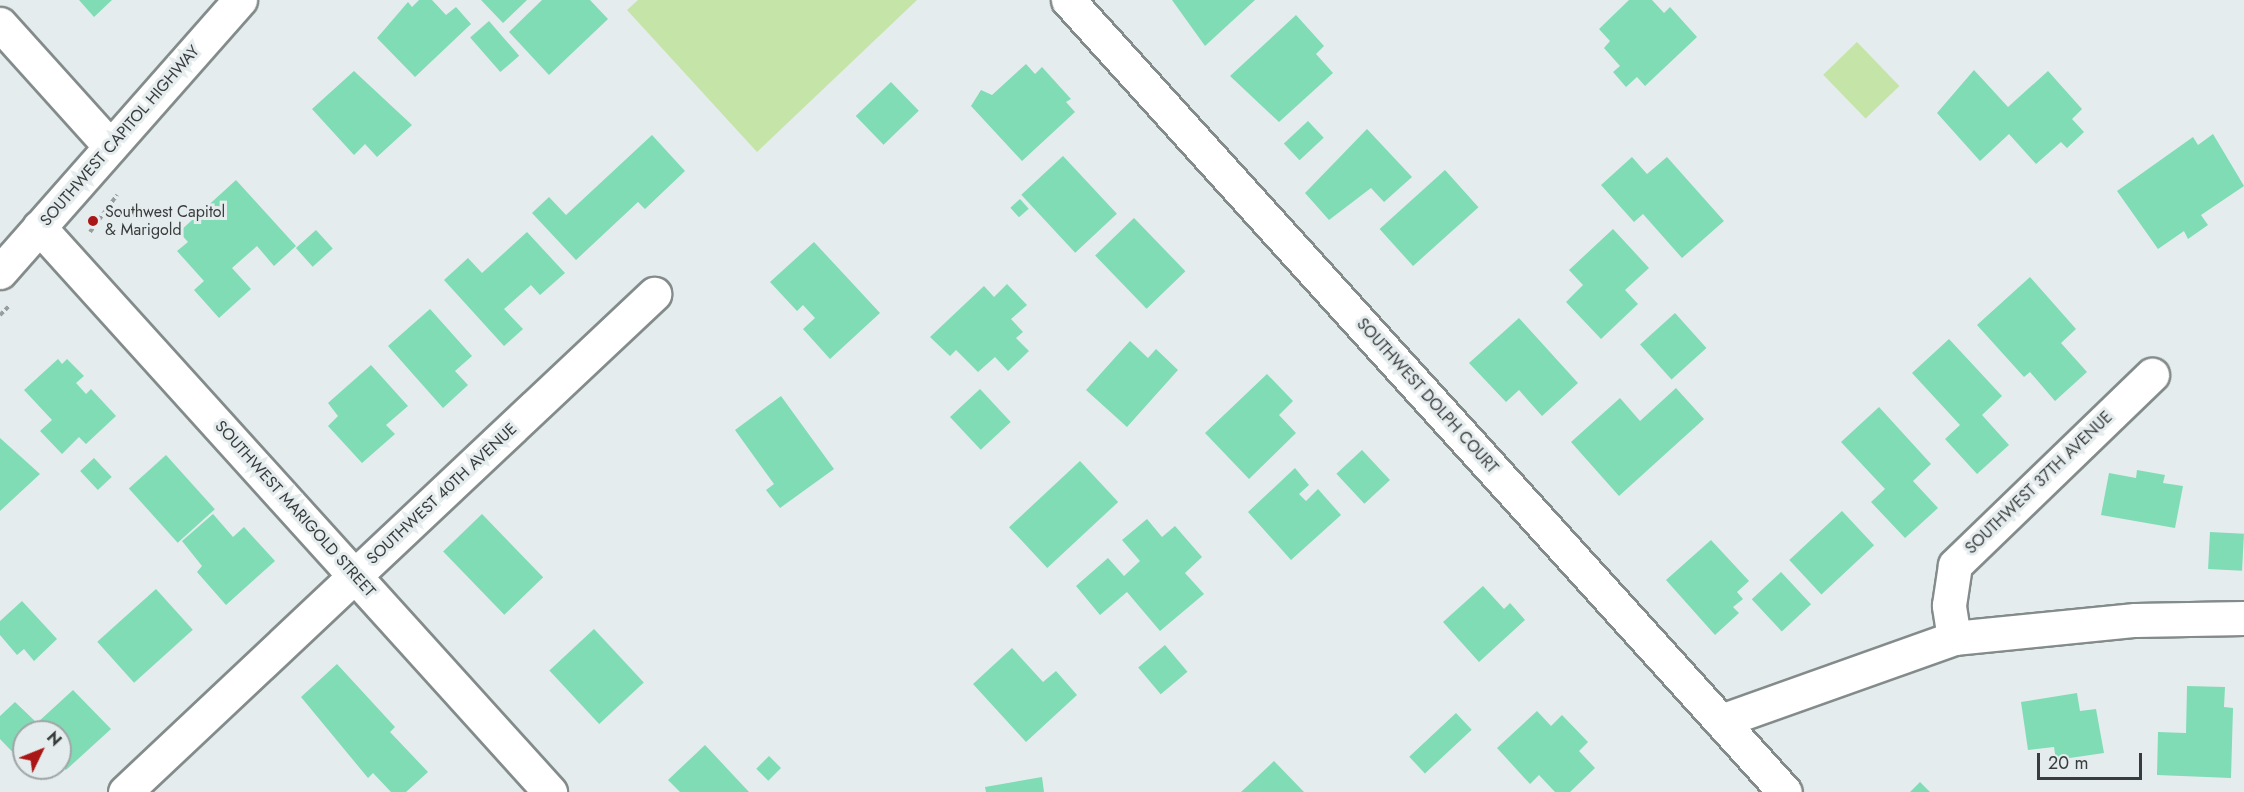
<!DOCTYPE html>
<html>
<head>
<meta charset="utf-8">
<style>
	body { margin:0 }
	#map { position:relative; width:2244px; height:792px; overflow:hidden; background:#e5eced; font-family:Jost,sans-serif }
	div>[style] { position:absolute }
	.green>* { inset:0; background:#c4e5a7; transform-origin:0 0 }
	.building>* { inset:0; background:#7fdcb5; transform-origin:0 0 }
	.path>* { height:4px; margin-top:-2px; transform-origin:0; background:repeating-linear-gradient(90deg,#989d9e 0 4.5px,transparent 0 7.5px) }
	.roads { filter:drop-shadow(2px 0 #848b8b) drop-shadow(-2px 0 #848b8b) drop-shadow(0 2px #848b8b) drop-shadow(0 -2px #848b8b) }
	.minor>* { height:33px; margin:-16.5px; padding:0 16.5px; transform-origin:16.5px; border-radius:16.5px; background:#fff }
	.tertiary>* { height:33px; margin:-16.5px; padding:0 16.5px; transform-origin:16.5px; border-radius:16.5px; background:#fff }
	.dots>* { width:16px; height:16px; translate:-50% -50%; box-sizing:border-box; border:3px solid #e5eced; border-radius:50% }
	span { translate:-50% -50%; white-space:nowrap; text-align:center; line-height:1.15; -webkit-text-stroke:6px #e5eced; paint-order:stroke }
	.street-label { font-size:16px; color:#393c3c }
	.poi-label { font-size:16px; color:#393c3c }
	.left { translate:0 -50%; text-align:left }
	.north { position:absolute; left:12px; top:720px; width:60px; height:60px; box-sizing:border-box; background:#e5eced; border:2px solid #a0a6a6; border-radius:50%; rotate:47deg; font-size:16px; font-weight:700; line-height:24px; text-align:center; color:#393c3c }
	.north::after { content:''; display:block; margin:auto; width:21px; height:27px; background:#a91615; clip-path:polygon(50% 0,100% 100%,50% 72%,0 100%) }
	.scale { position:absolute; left:2037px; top:753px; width:105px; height:27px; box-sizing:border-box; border:3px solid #393c3c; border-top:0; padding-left:8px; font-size:18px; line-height:21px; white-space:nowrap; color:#393c3c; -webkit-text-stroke:4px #e5eced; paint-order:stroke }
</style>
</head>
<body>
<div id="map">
	<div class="green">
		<div style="clip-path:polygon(638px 0,917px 0,757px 152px,627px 10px)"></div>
		<div style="left:1857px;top:42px;width:61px;height:47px;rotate:46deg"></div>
	</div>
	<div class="building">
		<div style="clip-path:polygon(79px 0,112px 0,94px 17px)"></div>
		<div style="clip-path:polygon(419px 0,432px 0,446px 15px,456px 7px,471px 24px,415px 77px,377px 38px,408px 2px,412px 7px)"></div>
		<div style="clip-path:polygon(481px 0,527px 0,503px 23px)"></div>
		<div style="clip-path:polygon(542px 0,590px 0,608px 19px,549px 75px,509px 32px)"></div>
		<div style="clip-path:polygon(1172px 0,1255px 0,1205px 46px)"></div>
		<div style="clip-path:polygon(1629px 0,1652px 0,1664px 13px,1670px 7px,1697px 37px,1645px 86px,1637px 77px,1626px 87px,1613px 72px,1620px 66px,1604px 48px,1610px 41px,1599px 29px)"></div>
		<div style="clip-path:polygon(1296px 15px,1324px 46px,1316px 54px,1333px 73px,1279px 122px,1230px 76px)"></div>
		<div style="left:489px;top:21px;width:46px;height:25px;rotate:49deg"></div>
		<div style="clip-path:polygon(1026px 64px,1035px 74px,1042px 67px,1071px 99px,1066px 102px,1075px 112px,1022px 161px,971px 106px,981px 90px,992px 95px)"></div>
		<div style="clip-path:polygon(1974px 70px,2008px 107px,2048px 71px,2082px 109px,2072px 119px,2084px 132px,2067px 148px,2061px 142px,2036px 164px,2009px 134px,1980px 161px,1937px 113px)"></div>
		<div style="clip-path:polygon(354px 71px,412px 125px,377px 157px,365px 144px,354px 155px,312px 109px)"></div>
		<div style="left:891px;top:82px;width:40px;height:49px;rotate:46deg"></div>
		<div style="left:1308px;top:121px;width:23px;height:33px;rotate:47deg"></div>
		<div style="clip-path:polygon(1367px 129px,1412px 177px,1384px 202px,1371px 188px,1329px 220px,1305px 193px)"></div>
		<div style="clip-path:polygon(2213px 134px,2244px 186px,2201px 215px,2208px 225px,2188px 239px,2184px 231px,2158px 249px,2117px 191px,2193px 137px,2198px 145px)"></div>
		<div style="clip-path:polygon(652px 135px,685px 171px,645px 209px,638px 202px,576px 260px,532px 213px,549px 197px,566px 215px)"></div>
		<div style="left:1063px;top:156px;width:79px;height:57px;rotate:47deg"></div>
		<div style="clip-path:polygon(1632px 157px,1647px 174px,1667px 157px,1724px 221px,1682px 258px,1643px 214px,1634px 222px,1601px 185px)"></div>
		<div style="left:1445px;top:170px;width:50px;height:88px;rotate:48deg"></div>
		<div style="clip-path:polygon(236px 180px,296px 246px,274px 266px,257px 246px,232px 268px,251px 289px,219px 318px,194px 290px,204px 281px,177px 251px,188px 242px,179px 232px)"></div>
		<div style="left:1020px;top:199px;width:13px;height:13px;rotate:48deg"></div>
		<div style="left:1134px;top:218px;width:74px;height:54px;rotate:46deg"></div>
		<div style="clip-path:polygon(1613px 229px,1649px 268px,1625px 290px,1638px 304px,1601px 339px,1566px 302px,1583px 285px,1569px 270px)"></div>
		<div style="left:316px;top:230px;width:25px;height:27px;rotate:48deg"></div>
		<div style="clip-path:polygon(527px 232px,565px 273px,540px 295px,531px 285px,504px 309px,523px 329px,504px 346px,444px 280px,468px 258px,482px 273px)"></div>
		<div style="clip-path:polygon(814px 242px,880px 313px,830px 359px,803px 329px,815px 318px,803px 305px,797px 311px,770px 282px)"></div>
		<div style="clip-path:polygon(2030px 277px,2076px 329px,2061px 343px,2087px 372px,2055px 401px,2030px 372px,2024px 377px,1977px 325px)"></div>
		<div style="clip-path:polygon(1007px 284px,1027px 305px,1011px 319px,1023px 332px,1016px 338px,1029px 351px,1008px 371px,995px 357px,978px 372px,956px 350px,950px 356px,930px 337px,984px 286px,994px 297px)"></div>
		<div style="clip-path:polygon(430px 309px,472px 356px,455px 371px,468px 385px,443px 408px,388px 346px)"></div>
		<div style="left:1675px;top:313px;width:47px;height:47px;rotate:48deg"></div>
		<div style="clip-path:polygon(1519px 318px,1578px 383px,1542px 416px,1519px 390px,1506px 402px,1469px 363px)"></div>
		<div style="clip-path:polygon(1949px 339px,2002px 396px,1982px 415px,2009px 445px,1977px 474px,1945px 439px,1960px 425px,1912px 373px)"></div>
		<div style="clip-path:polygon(1130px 341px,1148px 358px,1156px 349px,1178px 370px,1127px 427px,1086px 390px)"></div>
		<div style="clip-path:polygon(58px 359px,62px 364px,67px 359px,84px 376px,76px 383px,86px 394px,91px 389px,116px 416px,86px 444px,79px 437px,62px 454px,40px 431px,52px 420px,24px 390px)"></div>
		<div style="clip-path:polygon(371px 365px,408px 406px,386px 425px,395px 434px,362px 463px,328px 426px,338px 416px,328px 403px)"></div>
		<div style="clip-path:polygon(1267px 374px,1293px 401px,1279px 415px,1296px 433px,1249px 479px,1205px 433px)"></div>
		<div style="clip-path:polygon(1676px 388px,1704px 419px,1619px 496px,1571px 442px,1620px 398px,1640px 421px)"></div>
		<div style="left:980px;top:389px;width:45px;height:41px;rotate:47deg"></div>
		<div style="clip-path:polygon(781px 396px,834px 469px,780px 508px,766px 490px,774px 484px,735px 430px)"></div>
		<div style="clip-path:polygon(1879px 407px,1931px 464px,1913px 481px,1938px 508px,1905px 538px,1871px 502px,1885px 489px,1841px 442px)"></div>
		<div style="clip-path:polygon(0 438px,40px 474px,0 511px)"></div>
		<div style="left:1362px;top:450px;width:41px;height:35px;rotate:47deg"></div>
		<div style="left:166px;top:455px;width:73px;height:50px;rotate:48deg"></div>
		<div style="left:94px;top:458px;width:26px;height:19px;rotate:47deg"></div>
		<div style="left:1080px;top:461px;width:56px;height:97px;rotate:47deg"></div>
		<div style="clip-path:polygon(1295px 468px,1309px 485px,1299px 494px,1306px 501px,1318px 489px,1341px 515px,1291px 560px,1248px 512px)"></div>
		<div style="clip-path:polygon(2137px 470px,2165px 475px,2163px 483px,2183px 486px,2175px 528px,2101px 515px,2109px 473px,2136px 478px)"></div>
		<div style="left:1842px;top:511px;width:47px;height:72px;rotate:47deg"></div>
		<div style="clip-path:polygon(213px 514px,233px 537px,244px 527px,275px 561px,226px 605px,197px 572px,202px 566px,182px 541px)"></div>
		<div style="left:482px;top:514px;width:88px;height:54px;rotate:46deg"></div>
		<div style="clip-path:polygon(1147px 519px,1162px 537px,1175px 526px,1202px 557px,1185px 573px,1204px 594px,1160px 631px,1127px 592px,1100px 615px,1076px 586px,1108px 558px,1124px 576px,1140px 561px,1122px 540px)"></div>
		<div style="left:2210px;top:532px;width:34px;height:37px;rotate:3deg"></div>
		<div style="clip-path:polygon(1711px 540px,1749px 581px,1737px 592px,1743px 599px,1733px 607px,1739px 613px,1715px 635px,1666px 580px)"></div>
		<div style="left:1781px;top:572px;width:44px;height:40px;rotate:47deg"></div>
		<div style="clip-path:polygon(1483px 586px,1504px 609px,1510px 603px,1525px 620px,1479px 662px,1443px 622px)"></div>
		<div style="left:156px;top:589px;width:55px;height:79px;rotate:48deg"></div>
		<div style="clip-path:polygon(22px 601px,57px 639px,34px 661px,24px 649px,17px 655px,0 635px,0 621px)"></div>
		<div style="left:594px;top:629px;width:73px;height:61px;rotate:47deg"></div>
		<div style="left:1165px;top:645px;width:35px;height:35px;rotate:50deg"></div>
		<div style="clip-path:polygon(1012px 648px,1043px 682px,1056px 671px,1077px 695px,1026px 742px,973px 684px)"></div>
		<div style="clip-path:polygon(337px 664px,395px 727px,390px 732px,428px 772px,406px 792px,391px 792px,373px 773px,368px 778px,301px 697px)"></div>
		<div style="clip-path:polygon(2187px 686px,2225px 687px,2224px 707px,2233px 708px,2231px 778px,2157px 775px,2158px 732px,2186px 733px)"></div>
		<div style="clip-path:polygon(73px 690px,111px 729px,66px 770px,60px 764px,60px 732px,24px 732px,24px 764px,0 739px,0 716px,15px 702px,37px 723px)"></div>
		<div style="clip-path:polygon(2077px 693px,2080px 711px,2096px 709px,2104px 753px,2056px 760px,2054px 747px,2028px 750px,2021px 702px)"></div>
		<div style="clip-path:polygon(1537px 711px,1551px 726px,1562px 715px,1588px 742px,1579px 751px,1595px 768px,1570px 792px,1555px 792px,1539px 775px,1530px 784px,1497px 748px)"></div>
		<div style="left:1456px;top:713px;width:23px;height:64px;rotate:47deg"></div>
		<div style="clip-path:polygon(705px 745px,749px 792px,680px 792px,668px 780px)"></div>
		<div style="left:769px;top:756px;width:17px;height:18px;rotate:45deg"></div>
		<div style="clip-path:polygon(1274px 761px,1304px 792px,1241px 792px)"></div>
		<div style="clip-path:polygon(1042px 777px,1044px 792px,986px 792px,985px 787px)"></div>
		<div style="clip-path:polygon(1920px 782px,1930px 792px,1910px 792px)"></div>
	</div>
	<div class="path">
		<div style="left:90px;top:232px;width:46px;rotate:-53.9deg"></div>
		<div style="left:0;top:315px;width:14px;rotate:-45deg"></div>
	</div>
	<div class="roads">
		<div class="minor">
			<div style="left:1068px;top:0;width:1068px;rotate:47.85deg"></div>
			<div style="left:0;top:24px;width:164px;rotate:48deg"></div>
			<div style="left:39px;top:227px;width:762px;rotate:47.87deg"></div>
			<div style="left:1954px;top:638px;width:33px;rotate:-99deg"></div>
			<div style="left:1949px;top:605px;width:40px;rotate:-81.5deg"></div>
			<div style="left:1955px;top:565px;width:274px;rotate:-44deg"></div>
			<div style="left:1721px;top:721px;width:247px;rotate:-19.6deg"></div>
			<div style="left:1954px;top:638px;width:182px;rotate:-5.7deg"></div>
			<div style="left:2135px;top:620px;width:109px;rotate:-1.1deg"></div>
			<div style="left:125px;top:792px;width:727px;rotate:-43.27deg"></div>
		</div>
		<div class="tertiary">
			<div style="left:0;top:272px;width:363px;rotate:-48.6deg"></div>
		</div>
	</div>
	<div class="dots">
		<div style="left:93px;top:221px;background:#a91615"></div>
	</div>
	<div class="street-label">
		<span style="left:120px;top:136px;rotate:-49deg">SOUTHWEST CAPITOL HIGHWAY</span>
		<span style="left:1427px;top:396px;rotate:48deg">SOUTHWEST DOLPH COURT</span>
		<span style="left:2039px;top:483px;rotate:-44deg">SOUTHWEST 37TH AVENUE</span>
		<span style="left:442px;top:494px;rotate:-43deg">SOUTHWEST 40TH AVENUE</span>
		<span style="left:295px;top:509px;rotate:48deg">SOUTHWEST MARIGOLD STREET</span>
	</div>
	<div class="poi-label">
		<span class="left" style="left:105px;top:221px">Southwest Capitol<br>&amp; Marigold</span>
	</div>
	<div class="north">N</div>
	<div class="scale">20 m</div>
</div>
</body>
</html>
